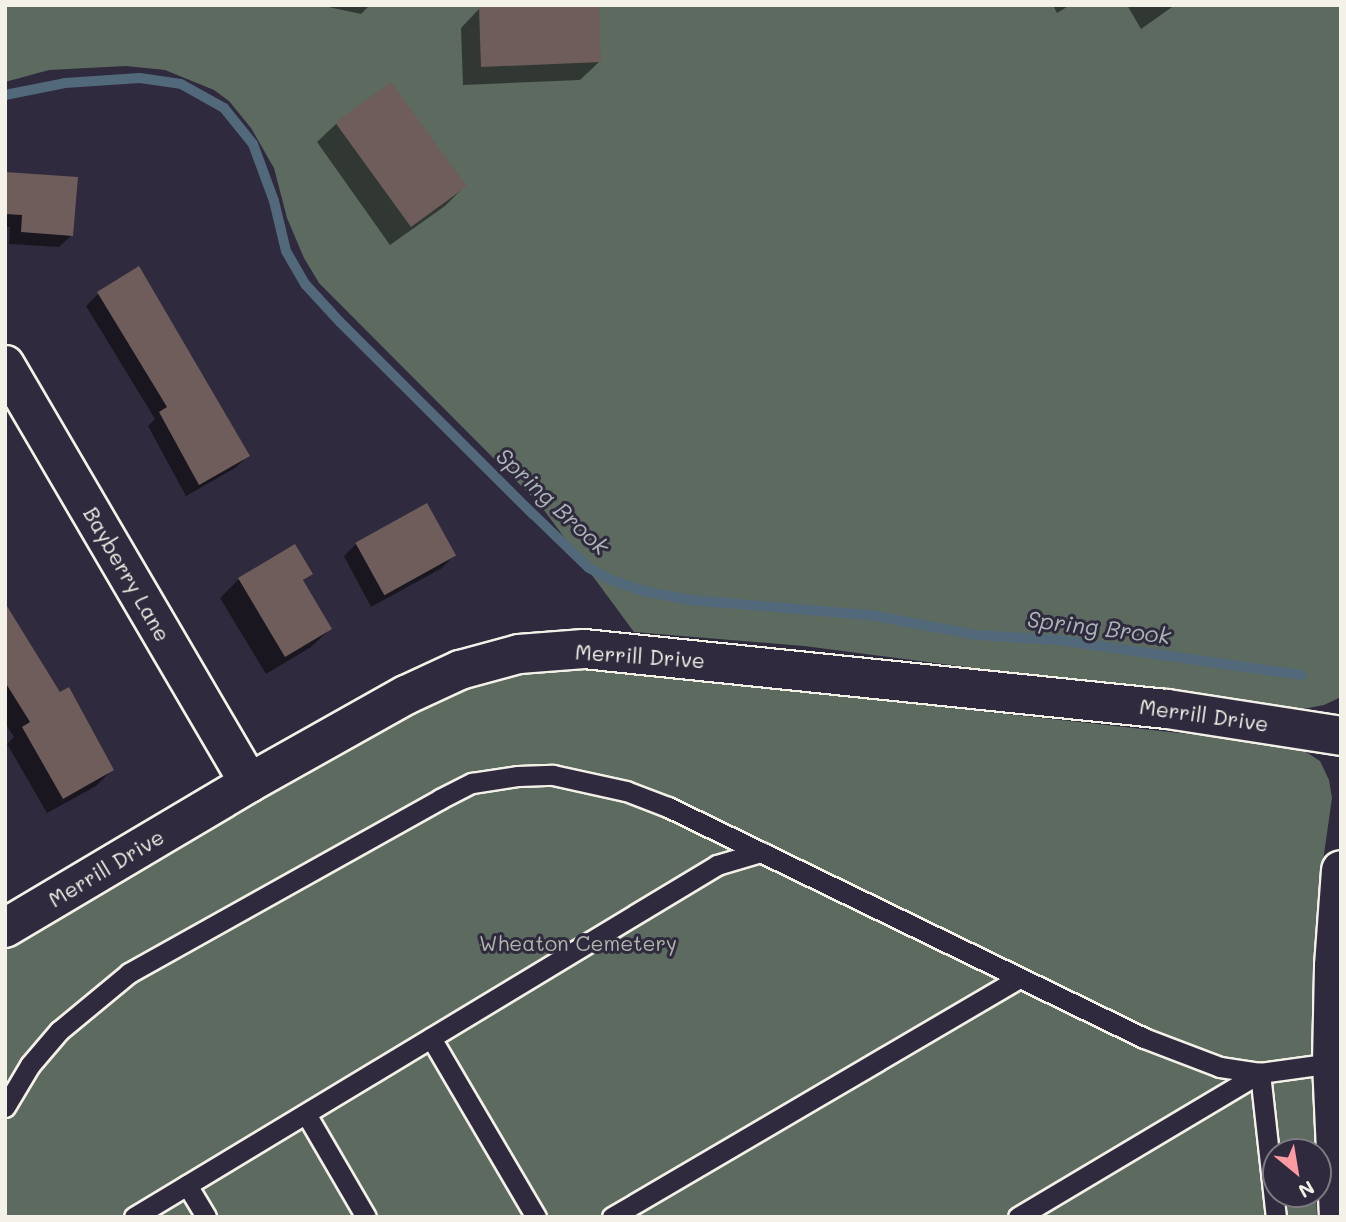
<!DOCTYPE html>
<html>
<head>
<meta charset="utf-8">
<style>
	body { margin:0 }
	#map { position:relative; width:1346px; height:1222px; overflow:hidden; background:#2f2a3d; font-family:Mali,sans-serif }
	div>[style] { position:absolute }
	.green>* { inset:0; background:#5c6a60 }
	.shadow>* { inset:0; background:#0007 }
	.stream>* { height:10px; margin:-5px; padding:0 5px; transform-origin:5px; border-radius:5px; background:#51697b }
	.building>* { inset:0; background:#6e5d5b; transform-origin:0 0 }
	.roads { filter:drop-shadow(2px 0 #f4f1e8) drop-shadow(-2px 0 #f4f1e8) drop-shadow(0 2px #f4f1e8) drop-shadow(0 -2px #f4f1e8) }
	.service>* { height:19px; margin:-9.5px; padding:0 9.5px; transform-origin:9.5px; border-radius:9.5px; background:#2f2a3d }
	.minor>* { height:38px; margin:-19px; padding:0 19px; transform-origin:19px; border-radius:19px; background:#2f2a3d }
	span { translate:-50% -50%; white-space:nowrap; text-align:center; line-height:1.15; -webkit-text-stroke:6px #2f2a3d; paint-order:stroke }
	.street-label { font-size:21px; color:#f4f1e8 }
	.park-label { font-size:21px; color:#b0b4ab }
	.water-label { font-size:23px; color:#abb4b7; font-style:italic }
	.frame { position:absolute; inset:0; border:7px solid #f4f1e8; pointer-events:none }
	.north { position:absolute; left:1262px; top:1138px; width:70px; height:70px; box-sizing:border-box; background:#2f2a3d; border:2px solid #7e7a81; border-radius:50%; rotate:150deg; font-size:19px; font-weight:700; line-height:28px; text-align:center; color:#f4f1e8 }
	.north::after { content:''; display:block; margin:auto; width:24px; height:32px; background:#ff9aa2; clip-path:polygon(50% 0,100% 100%,50% 72%,0 100%) }
</style>
</head>
<body>
<div id="map">
	<div class="green">
		<div style="clip-path:polygon(5px 5px,1341px 5px,1341px 697px,1324px 705px,1298px 710px,804px 646px,634px 632px,541px 506px,319px 283px,304px 258px,287px 218px,274px 168px,251px 128px,229px 101px,214px 90px,165px 70px,126px 66px,49px 70px,5px 82px)"></div>
		<div style="clip-path:polygon(581px 667px,1269px 743px,1306px 752px,1320px 761px,1329px 780px,1332px 798px,1321px 875px,1312px 980px,1316px 1152px,1276px 1152px,1276px 1194px,1316px 1194px,1317px 1217px,5px 1217px,5px 947px,302px 771px,392px 721px,477px 683px,548px 668px)"></div>
	</div>
	<div class="shadow">
		<div style="clip-path:polygon(319px 5px,370px 5px,361px 14px)"></div>
		<div style="clip-path:polygon(1053px 5px,1070px 5px,1057px 13px)"></div>
		<div style="clip-path:polygon(1127px 5px,1175px 5px,1141px 29px)"></div>
		<div style="clip-path:polygon(479px 9px,599px 62px,580px 80px,463px 85px,461px 28px)"></div>
		<div style="clip-path:polygon(390px 85px,464px 187px,445px 206px,390px 245px,317px 142px,336px 124px)"></div>
		<div style="clip-path:polygon(5px 173px,72px 235px,59px 247px,9px 244px,10px 227px,5px 227px)"></div>
		<div style="clip-path:polygon(98px 294px,248px 456px,235px 468px,186px 496px,148px 426px,155px 419px,86px 306px)"></div>
		<div style="clip-path:polygon(356px 544px,454px 555px,442px 568px,371px 607px,344px 556px)"></div>
		<div style="clip-path:polygon(310px 574px,302px 582px,330px 629px,311px 647px,266px 674px,220px 598px,239px 579px)"></div>
		<div style="clip-path:polygon(5px 609px,112px 770px,96px 786px,47px 813px,7px 744px,14px 737px,5px 723px)"></div>
	</div>
	<div class="stream">
		<div style="left:5px;top:95px;width:61px;rotate:-11.3deg"></div>
		<div style="left:65px;top:83px;width:75px;rotate:-3.8deg"></div>
		<div style="left:140px;top:78px;width:41px;rotate:8.3deg"></div>
		<div style="left:181px;top:84px;width:49px;rotate:29.2deg"></div>
		<div style="left:224px;top:108px;width:46px;rotate:51.1deg"></div>
		<div style="left:253px;top:144px;width:61px;rotate:69.8deg"></div>
		<div style="left:274px;top:201px;width:51px;rotate:76.5deg"></div>
		<div style="left:286px;top:251px;width:39px;rotate:60deg"></div>
		<div style="left:306px;top:285px;width:50px;rotate:47.4deg"></div>
		<div style="left:340px;top:322px;width:272px;rotate:44.9deg"></div>
		<div style="left:533px;top:514px;width:78px;rotate:44deg"></div>
		<div style="left:589px;top:568px;width:23px;rotate:29deg"></div>
		<div style="left:609px;top:579px;width:36px;rotate:19deg"></div>
		<div style="left:643px;top:591px;width:48px;rotate:10.8deg"></div>
		<div style="left:690px;top:600px;width:181px;rotate:4.8deg"></div>
		<div style="left:870px;top:615px;width:109px;rotate:10.6deg"></div>
		<div style="left:977px;top:635px;width:81px;rotate:3.5deg"></div>
		<div style="left:1058px;top:640px;width:246px;rotate:8.2deg"></div>
	</div>
	<div class="building">
		<div style="clip-path:polygon(528px 5px,599px 5px,601px 62px,481px 67px,479px 7px)"></div>
		<div style="left:391px;top:82px;width:129px;height:69px;rotate:54deg"></div>
		<div style="clip-path:polygon(5px 172px,78px 177px,73px 236px,21px 232px,22px 215px,5px 214px)"></div>
		<div style="clip-path:polygon(139px 266px,250px 456px,199px 485px,159px 412px,167px 407px,97px 292px)"></div>
		<div style="left:427px;top:503px;width:60px;height:82px;rotate:61deg"></div>
		<div style="clip-path:polygon(295px 544px,313px 574px,303px 580px,332px 629px,285px 657px,238px 578px)"></div>
		<div style="clip-path:polygon(5px 603px,60px 692px,69px 687px,114px 770px,63px 799px,22px 727px,30px 722px,5px 682px)"></div>
	</div>
	<div class="roads">
		<div class="service">
			<div style="left:431px;top:1038px;width:208px;rotate:59.6deg"></div>
			<div style="left:5px;top:1107px;width:49px;rotate:-59.2deg"></div>
			<div style="left:30px;top:1065px;width:45px;rotate:-49.5deg"></div>
			<div style="left:59px;top:1031px;width:91px;rotate:-39.6deg"></div>
			<div style="left:129px;top:973px;width:356px;rotate:-29.2deg"></div>
			<div style="left:440px;top:799px;width:36px;rotate:-27deg"></div>
			<div style="left:472px;top:783px;width:47px;rotate:-8.7deg"></div>
			<div style="left:518px;top:776px;width:35px;rotate:-2deg"></div>
			<div style="left:553px;top:775px;width:75px;rotate:12.4deg"></div>
			<div style="left:626px;top:791px;width:45px;rotate:20.9deg"></div>
			<div style="left:668px;top:807px;width:529px;rotate:25.89deg"></div>
			<div style="left:1144px;top:1038px;width:81px;rotate:20.9deg"></div>
			<div style="left:1220px;top:1067px;width:40px;rotate:8.5deg"></div>
			<div style="left:1260px;top:1073px;width:73px;rotate:-7.9deg"></div>
			<div style="left:306px;top:1114px;width:119px;rotate:59.8deg"></div>
			<div style="left:187px;top:1185px;width:37px;rotate:59deg"></div>
			<div style="left:134px;top:1217px;width:681px;rotate:-31.12deg"></div>
			<div style="left:717px;top:865px;width:46px;rotate:-16.5deg"></div>
			<div style="left:612px;top:1217px;width:472px;rotate:-30.4deg"></div>
			<div style="left:1018px;top:1217px;width:282px;rotate:-30.8deg"></div>
			<div style="left:1260px;top:1073px;width:145px;rotate:83.7deg"></div>
		</div>
		<div class="minor">
			<div style="left:5px;top:365px;width:484px;rotate:59.7deg"></div>
			<div style="left:5px;top:928px;width:284px;rotate:-30.7deg"></div>
			<div style="left:249px;top:783px;width:180px;rotate:-29.3deg"></div>
			<div style="left:406px;top:695px;width:60px;rotate:-24.8deg"></div>
			<div style="left:460px;top:670px;width:61px;rotate:-15.2deg"></div>
			<div style="left:519px;top:654px;width:65px;rotate:-4.4deg"></div>
			<div style="left:584px;top:649px;width:586px;rotate:5.88deg"></div>
			<div style="left:1167px;top:709px;width:176px;rotate:8.8deg"></div>
			<div style="left:1339px;top:1217px;width:154px;rotate:-92.6deg"></div>
			<div style="left:1332px;top:1063px;width:97px;rotate:-88.8deg"></div>
			<div style="left:1334px;top:966px;width:96px;rotate:-85.8deg"></div>
		</div>
	</div>
	<div class="street-label">
		<span style="left:127px;top:574px;rotate:60deg">Bayberry Lane</span>
		<span style="left:640px;top:656px;rotate:4deg">Merrill Drive</span>
		<span style="left:1204px;top:715px;rotate:8deg">Merrill Drive</span>
		<span style="left:106px;top:868px;rotate:-31deg">Merrill Drive</span>
	</div>
	<div class="park-label">
		<span style="left:578px;top:943px">Wheaton Cemetery</span>
	</div>
	<div class="water-label">
		<span style="left:553px;top:501px;rotate:43deg">Spring Brook</span>
		<span style="left:1099px;top:627px;rotate:7deg">Spring Brook</span>
	</div>
	<div class="frame"></div>
	<div class="north">N</div>
</div>
</body>
</html>
